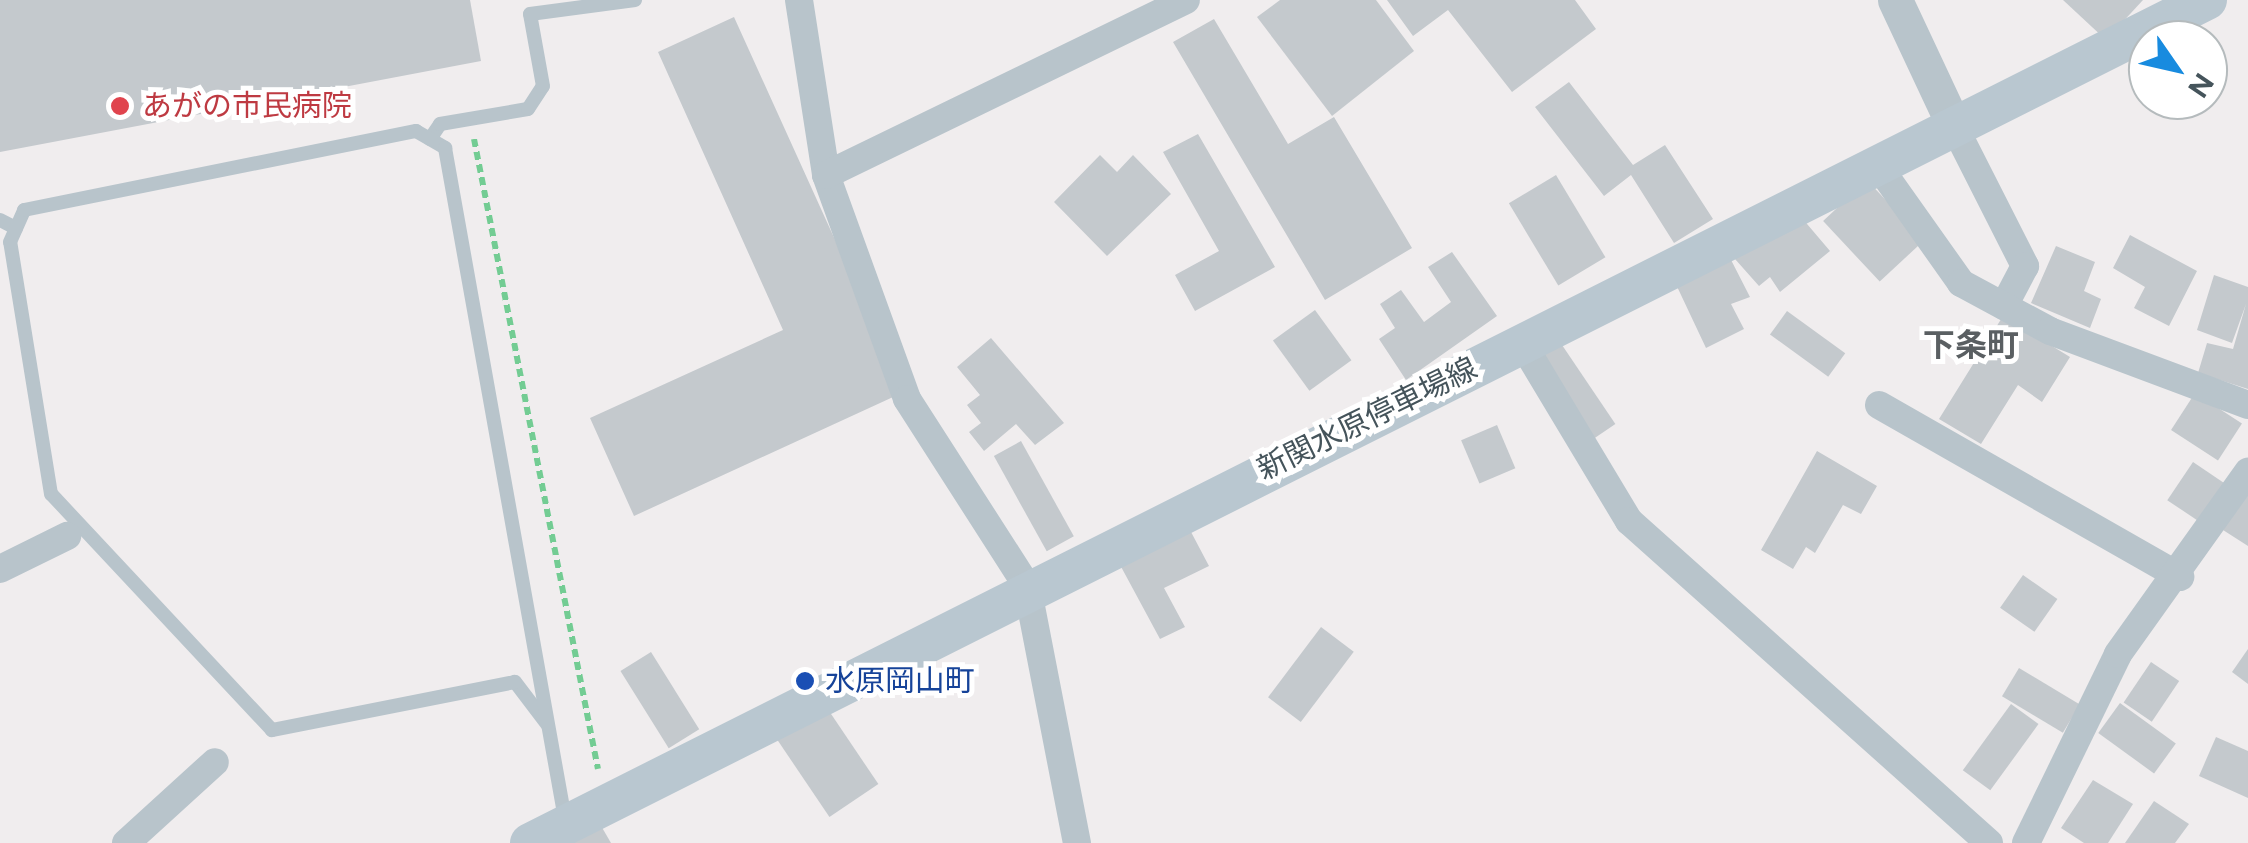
<!DOCTYPE html>
<html>
<head>
<meta charset="utf-8">
<style>
	body { margin:0 }
	#map { position:relative; width:2248px; height:843px; overflow:hidden; background:#f0edee; font-family:Figtree,"Noto Sans JP",sans-serif }
	div>[style] { position:absolute }
	.building>* { inset:0; background:#c4c9cd; transform-origin:0 0 }
	.path>* { height:6px; margin-top:-3px; transform-origin:0; background:repeating-linear-gradient(90deg,#73cc93 0 8px,transparent 0 13px) }
	.service>* { height:14px; margin:-7px; padding:0 7px; transform-origin:7px; border-radius:7px; background:#b8c4cb }
	.minor>* { height:28px; margin:-14px; padding:0 14px; transform-origin:14px; border-radius:14px; background:#b8c4cb }
	.tertiary>* { height:35px; margin:-17.5px; padding:0 17.5px; transform-origin:17.5px; border-radius:17.5px; background:#b8c4cb }
	.secondary>* { height:40px; margin:-20px; padding:0 20px; transform-origin:20px; border-radius:20px; background:#b9c7d0 }
	.dots>* { width:28px; height:28px; translate:-50% -50%; box-sizing:border-box; border:5px solid #fff; border-radius:50% }
	span { translate:-50% -50%; white-space:nowrap; text-align:center; line-height:1.15; -webkit-text-stroke:10px #fff; paint-order:stroke }
	.health-label { font-size:30px; color:#be3a42 }
	.left { translate:0 -50%; text-align:left }
	.street-label { font-size:30px; color:#45545b }
	.transit-label { font-size:30px; color:#164399 }
	.neighbourhood-label { font-size:32px; color:#5a5f62; font-weight:700 }
	.north { position:absolute; left:2128px; top:20px; width:100px; height:100px; box-sizing:border-box; background:#fff; border:2px solid #b5bbbd; border-radius:50%; rotate:124deg; font-size:28px; font-weight:700; line-height:40px; text-align:center; color:#45545b }
	.north::after { content:''; display:block; margin:auto; width:35px; height:45px; background:#188bdf; clip-path:polygon(50% 0,100% 100%,50% 72%,0 100%) }
</style>
</head>
<body>
<div id="map">
	<div class="building">
		<div style="clip-path:polygon(0 0,470px 0,481px 61px,0 152px)"></div>
		<div style="clip-path:polygon(1280px 0,1376px 0,1414px 51px,1332px 116px,1257px 17px)"></div>
		<div style="clip-path:polygon(1387px 0,1575px 0,1596px 29px,1512px 92px,1448px 10px,1413px 36px)"></div>
		<div style="clip-path:polygon(2063px 0,2143px 0,2106px 40px)"></div>
		<div style="clip-path:polygon(734px 17px,904px 392px,634px 516px,590px 418px,783px 330px,658px 52px)"></div>
		<div style="clip-path:polygon(1214px 19px,1288px 144px,1334px 117px,1412px 248px,1325px 300px,1173px 42px)"></div>
		<div style="clip-path:polygon(1569px 82px,1633px 165px,1665px 145px,1713px 219px,1674px 243px,1631px 175px,1604px 196px,1535px 107px)"></div>
		<div style="clip-path:polygon(1198px 134px,1275px 267px,1195px 311px,1175px 275px,1219px 251px,1163px 152px)"></div>
		<div style="clip-path:polygon(1100px 155px,1117px 172px,1133px 155px,1171px 194px,1107px 256px,1054px 202px)"></div>
		<div style="left:1556px;top:175px;width:96px;height:55px;rotate:59deg"></div>
		<div style="left:1867px;top:180px;width:83px;height:60px;rotate:47deg"></div>
		<div style="clip-path:polygon(1796px 211px,1830px 251px,1780px 292px,1770px 277px,1759px 286px,1735px 259px)"></div>
		<div style="clip-path:polygon(2130px 235px,2197px 271px,2169px 326px,2134px 308px,2145px 287px,2113px 268px)"></div>
		<div style="clip-path:polygon(2056px 246px,2095px 262px,2084px 291px,2101px 299px,2090px 328px,2031px 303px)"></div>
		<div style="clip-path:polygon(1452px 252px,1497px 316px,1406px 380px,1379px 339px,1395px 328px,1380px 304px,1401px 290px,1424px 322px,1451px 302px,1428px 267px)"></div>
		<div style="clip-path:polygon(1728px 254px,1750px 297px,1731px 304px,1744px 329px,1706px 348px,1673px 278px)"></div>
		<div style="clip-path:polygon(2214px 275px,2248px 287px,2248px 389px,2198px 373px,2207px 343px,2233px 349px,2246px 304px,2232px 343px,2197px 330px)"></div>
		<div style="left:1315px;top:310px;width:62px;height:52px;rotate:54deg"></div>
		<div style="left:1787px;top:311px;width:72px;height:29px;rotate:36deg"></div>
		<div style="clip-path:polygon(2003px 316px,2070px 357px,2042px 402px,2018px 385px,1981px 444px,1939px 419px)"></div>
		<div style="clip-path:polygon(991px 338px,1064px 423px,1035px 445px,1016px 424px,984px 451px,969px 432px,981px 423px,967px 405px,980px 395px,957px 367px)"></div>
		<div style="left:1560px;top:342px;width:99px;height:32px;rotate:56deg"></div>
		<div style="left:2195px;top:393px;width:56px;height:44px;rotate:33deg"></div>
		<div style="left:1497px;top:425px;width:47px;height:39px;rotate:67deg"></div>
		<div style="left:1021px;top:441px;width:109px;height:31px;rotate:61deg"></div>
		<div style="clip-path:polygon(1817px 451px,1877px 486px,1861px 514px,1843px 505px,1815px 553px,1806px 547px,1793px 569px,1761px 550px)"></div>
		<div style="left:2193px;top:462px;width:37px;height:46px;rotate:34deg"></div>
		<div style="clip-path:polygon(2248px 488px,2248px 546px,2223px 530px)"></div>
		<div style="clip-path:polygon(1181px 513px,1209px 566px,1164px 588px,1185px 627px,1160px 639px,1112px 550px)"></div>
		<div style="left:2023px;top:575px;width:42px;height:40px;rotate:35deg"></div>
		<div style="left:1321px;top:627px;width:41px;height:88px;rotate:37deg"></div>
		<div style="clip-path:polygon(2248px 649px,2248px 684px,2232px 672px)"></div>
		<div style="left:651px;top:652px;width:91px;height:36px;rotate:58deg"></div>
		<div style="left:2151px;top:662px;width:34px;height:49px;rotate:34deg"></div>
		<div style="left:2019px;top:668px;width:71px;height:33px;rotate:31deg"></div>
		<div style="left:823px;top:702px;width:99px;height:59px;rotate:56deg"></div>
		<div style="left:2120px;top:703px;width:69px;height:37px;rotate:36deg"></div>
		<div style="left:2011px;top:704px;width:34px;height:82px;rotate:36deg"></div>
		<div style="clip-path:polygon(2216px 737px,2248px 751px,2248px 798px,2199px 776px)"></div>
		<div style="clip-path:polygon(2093px 780px,2133px 804px,2108px 843px,2084px 843px,2061px 828px)"></div>
		<div style="clip-path:polygon(2154px 801px,2189px 824px,2175px 843px,2125px 843px)"></div>
		<div style="clip-path:polygon(593px 812px,611px 843px,534px 843px)"></div>
	</div>
	<div class="path">
		<div style="left:474px;top:139px;width:642px;rotate:78.87deg"></div>
	</div>
	<div class="service">
		<div style="left:430px;top:139px;width:18px;rotate:-56deg"></div>
		<div style="left:440px;top:124px;width:89px;rotate:-9.7deg"></div>
		<div style="left:528px;top:109px;width:27px;rotate:-57deg"></div>
		<div style="left:543px;top:86px;width:73px;rotate:-100.2deg"></div>
		<div style="left:530px;top:14px;width:106px;rotate:-7.6deg"></div>
		<div style="left:0;top:220px;width:18px;rotate:27deg"></div>
		<div style="left:547px;top:724px;width:53px;rotate:-127.3deg"></div>
		<div style="left:515px;top:682px;width:248px;rotate:168.8deg"></div>
		<div style="left:272px;top:730px;width:323px;rotate:-133.1deg"></div>
		<div style="left:51px;top:494px;width:255px;rotate:-99.2deg"></div>
		<div style="left:10px;top:242px;width:35px;rotate:-66deg"></div>
		<div style="left:24px;top:210px;width:400px;rotate:-11.4deg"></div>
		<div style="left:416px;top:131px;width:34px;rotate:30deg"></div>
		<div style="left:445px;top:148px;width:682px;rotate:79.86deg"></div>
	</div>
	<div class="minor">
		<div style="left:799px;top:0;width:177px;rotate:81.2deg"></div>
		<div style="left:826px;top:175px;width:238px;rotate:70.1deg"></div>
		<div style="left:907px;top:399px;width:222px;rotate:57.3deg"></div>
		<div style="left:1027px;top:586px;width:262px;rotate:79deg"></div>
		<div style="left:1955px;top:128px;width:155px;rotate:63.1deg"></div>
		<div style="left:2025px;top:266px;width:45px;rotate:117.7deg"></div>
		<div style="left:1879px;top:167px;width:142px;rotate:54.7deg"></div>
		<div style="left:1961px;top:283px;width:101px;rotate:28.3deg"></div>
		<div style="left:2050px;top:331px;width:211px;rotate:20.5deg"></div>
		<div style="left:826px;top:175px;width:400px;rotate:-25.9deg"></div>
		<div style="left:1522px;top:343px;width:208px;rotate:59deg"></div>
		<div style="left:1629px;top:521px;width:483px;rotate:41.8deg"></div>
		<div style="left:1879px;top:405px;width:347px;rotate:29.7deg"></div>
		<div style="left:0;top:569px;width:75px;rotate:-26.2deg"></div>
		<div style="left:126px;top:843px;width:120px;rotate:-42.3deg"></div>
		<div style="left:2026px;top:843px;width:210px;rotate:-64deg"></div>
		<div style="left:2118px;top:654px;width:224px;rotate:-54.5deg"></div>
	</div>
	<div class="tertiary">
		<div style="left:1895px;top:0;width:141px;rotate:64.9deg"></div>
	</div>
	<div class="secondary">
		<div style="left:530px;top:843px;width:1877px;rotate:-26.69deg"></div>
	</div>
	<div class="dots">
		<div style="left:120px;top:106px;background:#e0444e"></div>
		<div style="left:805px;top:681px;background:#1a4fb4"></div>
	</div>
	<div class="health-label">
		<span class="left" style="left:142px;top:106px">あがの市民病院</span>
	</div>
	<div class="street-label">
		<span style="left:1367px;top:419px;rotate:-26deg">新関水原停車場線</span>
	</div>
	<div class="transit-label">
		<span class="left" style="left:825px;top:681px">水原岡山町</span>
	</div>
	<div class="neighbourhood-label">
		<span style="left:1971px;top:345px">下条町</span>
	</div>
	<div class="north">N</div>
</div>
</body>
</html>
